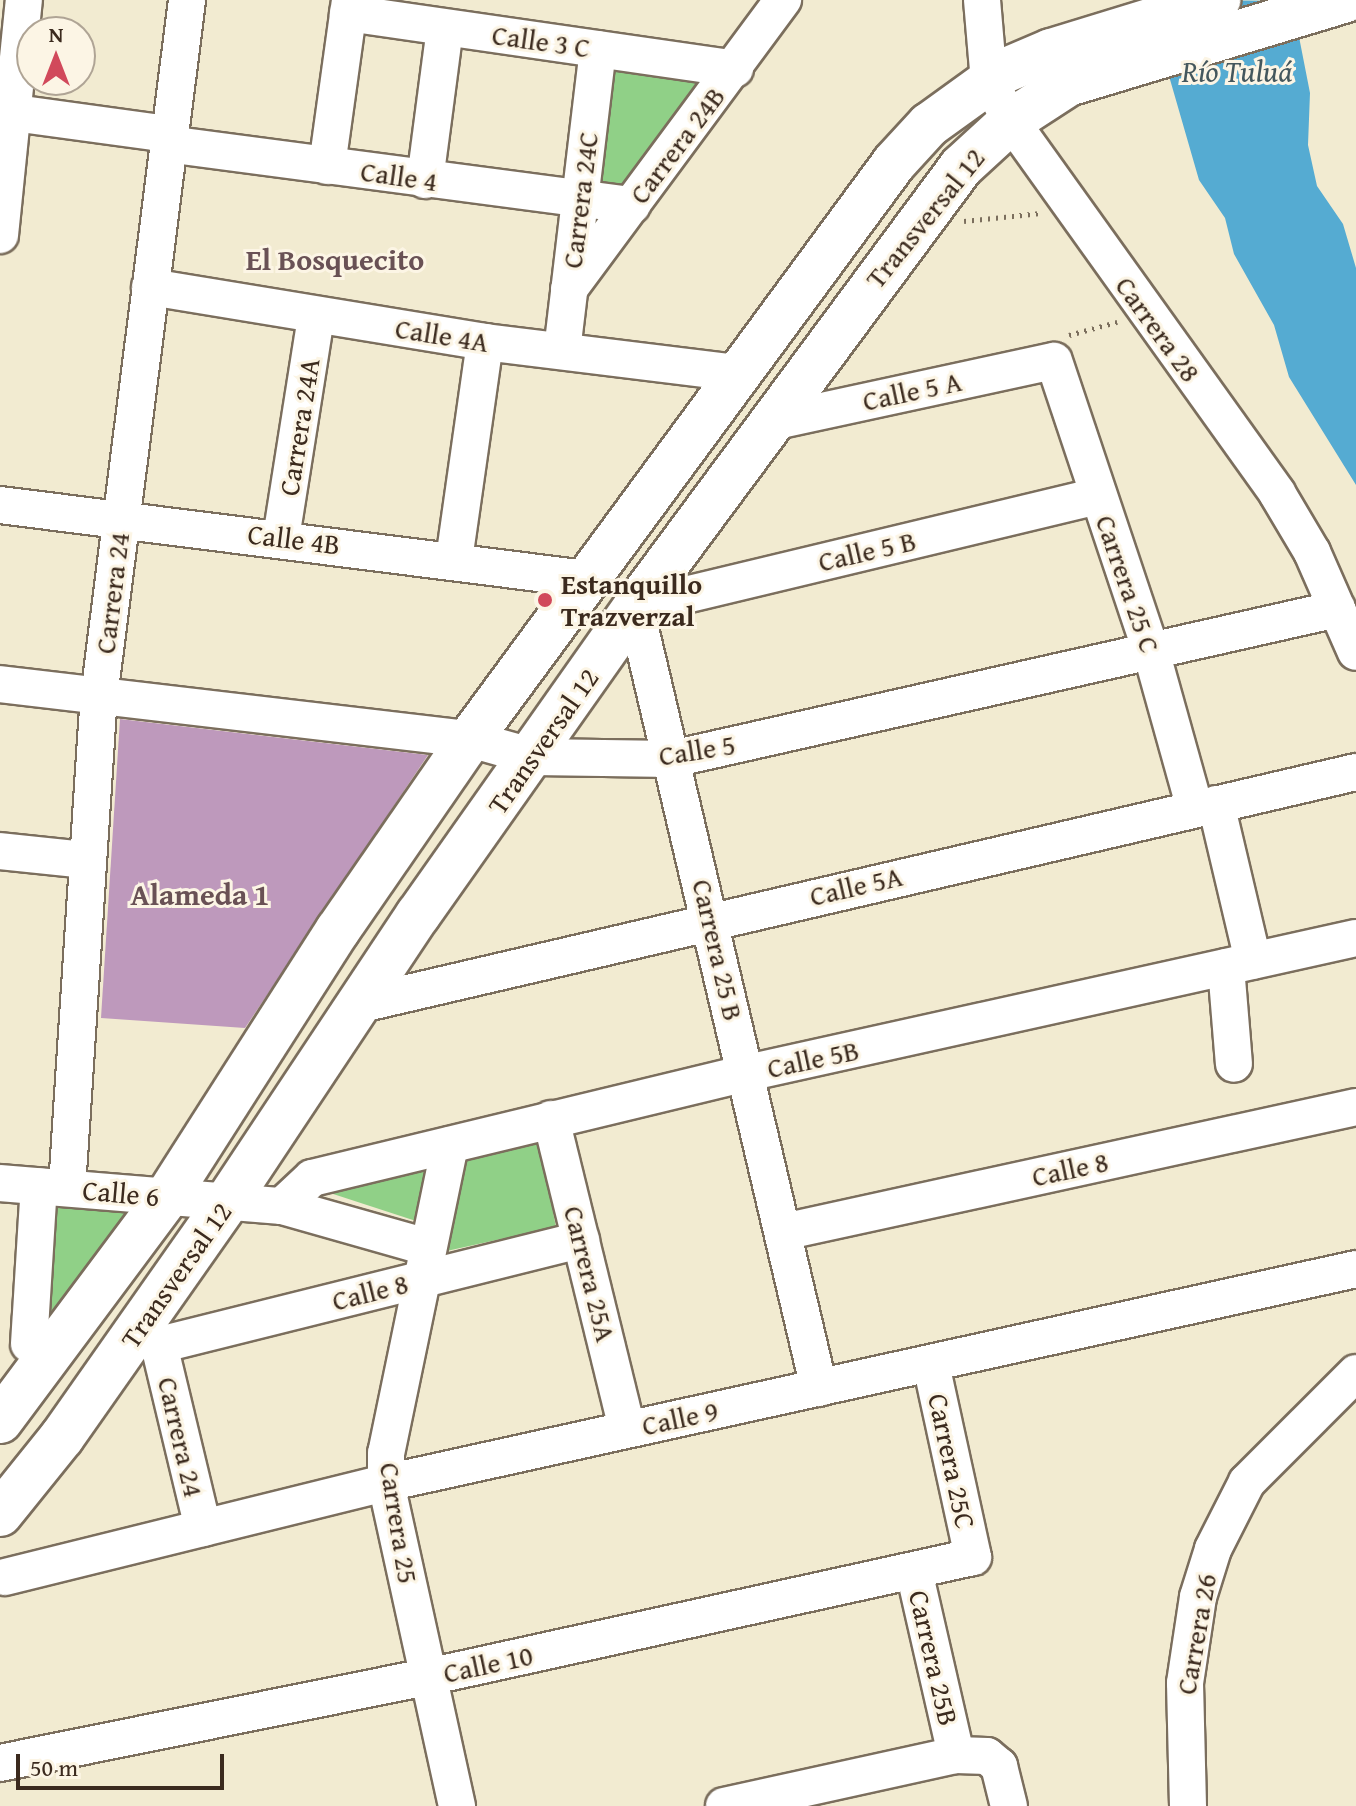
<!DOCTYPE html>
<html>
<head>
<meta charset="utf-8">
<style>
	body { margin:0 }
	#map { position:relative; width:1356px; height:1806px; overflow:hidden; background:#f2ebd1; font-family:"Gentium Book Plus",serif }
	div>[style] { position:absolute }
	.green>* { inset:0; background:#90d087 }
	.water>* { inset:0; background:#55abd2 }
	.building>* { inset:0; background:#be99bc }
	.path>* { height:5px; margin-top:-2.5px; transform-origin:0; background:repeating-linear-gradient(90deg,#7b6e5d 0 2px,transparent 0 8px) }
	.roads { filter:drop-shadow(2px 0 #7b6e5d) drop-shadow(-2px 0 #7b6e5d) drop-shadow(0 2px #7b6e5d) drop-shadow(0 -2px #7b6e5d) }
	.minor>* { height:36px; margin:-18px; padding:0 18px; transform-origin:18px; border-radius:18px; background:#fff }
	.major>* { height:44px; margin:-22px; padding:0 22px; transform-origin:22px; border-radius:22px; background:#fff }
	.dots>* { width:22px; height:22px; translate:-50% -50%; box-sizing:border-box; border:4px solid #fcf5e5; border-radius:50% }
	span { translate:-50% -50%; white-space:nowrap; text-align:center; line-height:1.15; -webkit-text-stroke:6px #fcf5e5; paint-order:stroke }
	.street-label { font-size:28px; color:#3b2a1e }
	.poi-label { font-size:28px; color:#3b2a1e; font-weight:700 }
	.left { translate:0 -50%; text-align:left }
	.water-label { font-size:30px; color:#44575d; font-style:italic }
	.neighbourhood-label { font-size:30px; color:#695155; font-weight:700 }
	.north { position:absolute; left:16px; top:16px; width:80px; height:80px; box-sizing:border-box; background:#fcf5e5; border:2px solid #afa495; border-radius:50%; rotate:0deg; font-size:22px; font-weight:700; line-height:32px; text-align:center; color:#3b2a1e }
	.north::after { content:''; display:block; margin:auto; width:28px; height:36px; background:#d1495b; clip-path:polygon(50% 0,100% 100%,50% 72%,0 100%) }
	.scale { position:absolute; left:16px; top:1754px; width:208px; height:36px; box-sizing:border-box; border:4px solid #3b2a1e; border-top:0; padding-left:10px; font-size:24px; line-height:28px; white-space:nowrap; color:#3b2a1e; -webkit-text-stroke:6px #fcf5e5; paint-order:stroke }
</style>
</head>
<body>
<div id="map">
	<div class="green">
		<div style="clip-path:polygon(605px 66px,699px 84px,625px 193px,592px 189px)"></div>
		<div style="clip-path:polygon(538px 1136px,556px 1227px,442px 1252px,464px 1153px)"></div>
		<div style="clip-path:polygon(426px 1166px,416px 1221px,327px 1192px)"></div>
		<div style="clip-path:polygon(48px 1199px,140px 1206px,42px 1336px)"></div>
	</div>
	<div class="water">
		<div style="clip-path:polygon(1159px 0,1292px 1px,1310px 93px,1308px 145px,1317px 186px,1343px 224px,1356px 268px,1356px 485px,1289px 377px,1274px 325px,1234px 254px,1225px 218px,1199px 180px,1169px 76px)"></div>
	</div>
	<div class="building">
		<div style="clip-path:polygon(120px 719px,428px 755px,245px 1028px,101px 1018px)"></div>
	</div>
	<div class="path">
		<div style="left:964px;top:221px;width:77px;rotate:-5.9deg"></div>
		<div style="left:1069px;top:335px;width:50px;rotate:-15.2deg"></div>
	</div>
	<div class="roads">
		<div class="minor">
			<div style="left:982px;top:0;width:81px;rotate:85.1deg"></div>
			<div style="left:989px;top:81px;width:46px;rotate:61.2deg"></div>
			<div style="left:1011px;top:121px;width:457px;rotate:54.4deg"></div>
			<div style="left:1277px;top:493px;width:69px;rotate:59.3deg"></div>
			<div style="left:1312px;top:552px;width:109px;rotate:66.3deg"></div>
			<div style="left:348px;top:13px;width:391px;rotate:8.2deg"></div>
			<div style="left:0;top:111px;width:170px;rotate:7.8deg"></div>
			<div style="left:167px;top:144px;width:469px;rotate:7.5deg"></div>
			<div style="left:327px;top:166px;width:168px;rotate:-82.1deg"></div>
			<div style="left:425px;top:180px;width:153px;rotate:-82.5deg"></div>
			<div style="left:0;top:235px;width:236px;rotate:-84.2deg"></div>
			<div style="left:150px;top:287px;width:339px;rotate:9.3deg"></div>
			<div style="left:485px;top:342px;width:253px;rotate:7deg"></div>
			<div style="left:569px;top:289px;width:360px;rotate:-53.5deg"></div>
			<div style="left:562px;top:351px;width:304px;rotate:-83.2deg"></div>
			<div style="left:771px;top:422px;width:289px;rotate:-12.2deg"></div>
			<div style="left:1054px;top:361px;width:306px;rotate:71.5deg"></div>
			<div style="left:1151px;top:651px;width:164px;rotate:74.4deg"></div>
			<div style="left:0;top:505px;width:591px;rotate:7.2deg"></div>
			<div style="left:281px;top:538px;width:225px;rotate:-81deg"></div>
			<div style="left:454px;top:560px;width:220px;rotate:-81.9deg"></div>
			<div style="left:0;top:684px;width:473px;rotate:6.7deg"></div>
			<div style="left:470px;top:739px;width:66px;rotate:15.7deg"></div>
			<div style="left:534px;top:757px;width:138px;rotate:0.8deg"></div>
			<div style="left:672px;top:759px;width:682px;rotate:-12.71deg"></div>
			<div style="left:1216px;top:804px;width:161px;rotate:76.7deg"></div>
			<div style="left:0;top:851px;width:86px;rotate:6deg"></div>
			<div style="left:1226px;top:967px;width:97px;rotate:85.3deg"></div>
			<div style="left:357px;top:1005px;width:1026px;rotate:-13.13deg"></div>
			<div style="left:551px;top:1119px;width:319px;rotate:76.2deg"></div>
			<div style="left:450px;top:1145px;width:315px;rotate:101.7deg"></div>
			<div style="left:386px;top:1453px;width:30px;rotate:90deg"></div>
			<div style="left:386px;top:1483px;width:331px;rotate:77.6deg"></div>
			<div style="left:0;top:1183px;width:283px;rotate:4.7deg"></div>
			<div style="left:282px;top:1206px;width:151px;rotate:15.8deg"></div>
			<div style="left:67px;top:1188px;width:492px;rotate:-86.3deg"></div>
			<div style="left:99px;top:697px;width:703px;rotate:-82.8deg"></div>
			<div style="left:282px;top:1206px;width:41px;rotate:-43deg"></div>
			<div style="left:312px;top:1178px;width:447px;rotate:-13.6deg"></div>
			<div style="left:747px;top:1073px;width:624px;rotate:-12.5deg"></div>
			<div style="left:783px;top:1232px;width:586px;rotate:-12.31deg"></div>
			<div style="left:29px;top:1344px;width:158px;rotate:-86.4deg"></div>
			<div style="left:819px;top:1388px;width:802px;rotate:-103.26deg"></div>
			<div style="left:635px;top:607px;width:476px;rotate:-13.5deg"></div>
			<div style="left:203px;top:1528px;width:188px;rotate:-103.5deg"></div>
			<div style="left:159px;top:1345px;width:435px;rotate:-14deg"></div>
			<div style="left:914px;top:1571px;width:189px;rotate:77.1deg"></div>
			<div style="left:956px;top:1755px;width:31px;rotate:2deg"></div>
			<div style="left:987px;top:1756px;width:16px;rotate:40deg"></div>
			<div style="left:999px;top:1766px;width:41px;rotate:76deg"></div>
			<div style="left:5px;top:1577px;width:392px;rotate:-13.9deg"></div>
			<div style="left:386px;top:1483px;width:993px;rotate:-12.44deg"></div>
			<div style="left:0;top:1763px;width:437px;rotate:-11.4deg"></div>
			<div style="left:428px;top:1677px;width:558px;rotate:-12.42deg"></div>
			<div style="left:973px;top:1557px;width:197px;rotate:-102.3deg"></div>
			<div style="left:724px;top:1806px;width:238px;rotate:-12.4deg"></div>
			<div style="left:1188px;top:1806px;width:123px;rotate:-91.4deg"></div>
			<div style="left:1185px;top:1683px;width:87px;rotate:-81.4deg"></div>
			<div style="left:1198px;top:1597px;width:50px;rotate:-72.6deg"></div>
			<div style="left:1213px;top:1549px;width:75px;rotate:-63.1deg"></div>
			<div style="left:1247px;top:1482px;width:154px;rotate:-45deg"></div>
		</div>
		<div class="major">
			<div style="left:0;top:1421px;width:279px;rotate:-53.3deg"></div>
			<div style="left:167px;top:1197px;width:317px;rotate:-57.4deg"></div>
			<div style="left:338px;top:930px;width:232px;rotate:-55.4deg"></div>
			<div style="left:470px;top:739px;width:715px;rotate:-53.64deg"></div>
			<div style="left:894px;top:163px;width:52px;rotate:-47.4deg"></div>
			<div style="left:929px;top:125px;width:92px;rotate:-35.8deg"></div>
			<div style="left:1004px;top:71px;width:51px;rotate:-23.1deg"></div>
			<div style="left:1051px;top:51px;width:175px;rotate:-17deg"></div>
			<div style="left:0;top:1514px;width:99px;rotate:-51.2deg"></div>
			<div style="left:62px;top:1437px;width:287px;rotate:-54.9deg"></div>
			<div style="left:227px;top:1202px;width:345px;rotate:-56.4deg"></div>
			<div style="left:418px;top:915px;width:377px;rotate:-54.8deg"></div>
			<div style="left:635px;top:607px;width:548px;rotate:-53.46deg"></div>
			<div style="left:961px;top:167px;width:68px;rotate:-42.6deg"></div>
			<div style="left:1011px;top:121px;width:68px;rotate:-33deg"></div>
			<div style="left:1068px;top:84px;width:291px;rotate:-16.8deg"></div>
		</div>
	</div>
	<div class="dots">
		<div style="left:545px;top:600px;background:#d1495b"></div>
	</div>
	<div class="street-label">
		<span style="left:541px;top:41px;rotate:8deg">Calle 3 C</span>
		<span style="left:677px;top:145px;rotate:-53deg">Carrera 24B</span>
		<span style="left:399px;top:176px;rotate:8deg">Calle 4</span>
		<span style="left:580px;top:200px;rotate:-83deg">Carrera 24C</span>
		<span style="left:925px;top:218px;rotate:-51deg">Transversal 12</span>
		<span style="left:1158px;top:329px;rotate:54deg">Carrera 28</span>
		<span style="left:442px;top:335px;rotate:9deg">Calle 4A</span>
		<span style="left:912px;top:391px;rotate:-12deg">Calle 5 A</span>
		<span style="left:299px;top:427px;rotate:-81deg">Carrera 24A</span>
		<span style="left:294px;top:539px;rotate:7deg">Calle 4B</span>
		<span style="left:867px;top:551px;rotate:-13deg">Calle 5 B</span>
		<span style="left:1128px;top:584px;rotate:71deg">Carrera 25 C</span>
		<span style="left:112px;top:593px;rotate:-83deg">Carrera 24</span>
		<span style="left:543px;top:741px;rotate:-55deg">Transversal 12</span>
		<span style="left:697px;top:750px;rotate:-9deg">Calle 5</span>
		<span style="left:856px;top:886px;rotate:-13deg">Calle 5A</span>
		<span style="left:718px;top:950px;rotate:77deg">Carrera 25 B</span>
		<span style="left:813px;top:1059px;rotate:-12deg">Calle 5B</span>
		<span style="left:1070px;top:1169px;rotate:-12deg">Calle 8</span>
		<span style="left:121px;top:1193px;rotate:5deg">Calle 6</span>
		<span style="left:590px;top:1274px;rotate:76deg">Carrera 25A</span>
		<span style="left:176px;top:1275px;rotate:-55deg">Transversal 12</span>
		<span style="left:370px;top:1292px;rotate:-14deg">Calle 8</span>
		<span style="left:680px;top:1418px;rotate:-12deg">Calle 9</span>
		<span style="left:181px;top:1437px;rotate:77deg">Carrera 24</span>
		<span style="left:952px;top:1461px;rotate:78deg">Carrera 25C</span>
		<span style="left:399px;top:1523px;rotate:81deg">Carrera 25</span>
		<span style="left:1196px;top:1634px;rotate:-80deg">Carrera 26</span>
		<span style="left:934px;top:1658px;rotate:77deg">Carrera 25B</span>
		<span style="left:488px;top:1664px;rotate:-12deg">Calle 10</span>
	</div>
	<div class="poi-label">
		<span class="left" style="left:561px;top:600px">Estanquillo<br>Trazverzal</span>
	</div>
	<div class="water-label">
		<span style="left:1237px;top:71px">Río Tuluá</span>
	</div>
	<div class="neighbourhood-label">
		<span style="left:335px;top:259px">El Bosquecito</span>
		<span style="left:200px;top:894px">Alameda 1</span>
	</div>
	<div class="north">N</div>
	<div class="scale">50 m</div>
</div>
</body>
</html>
